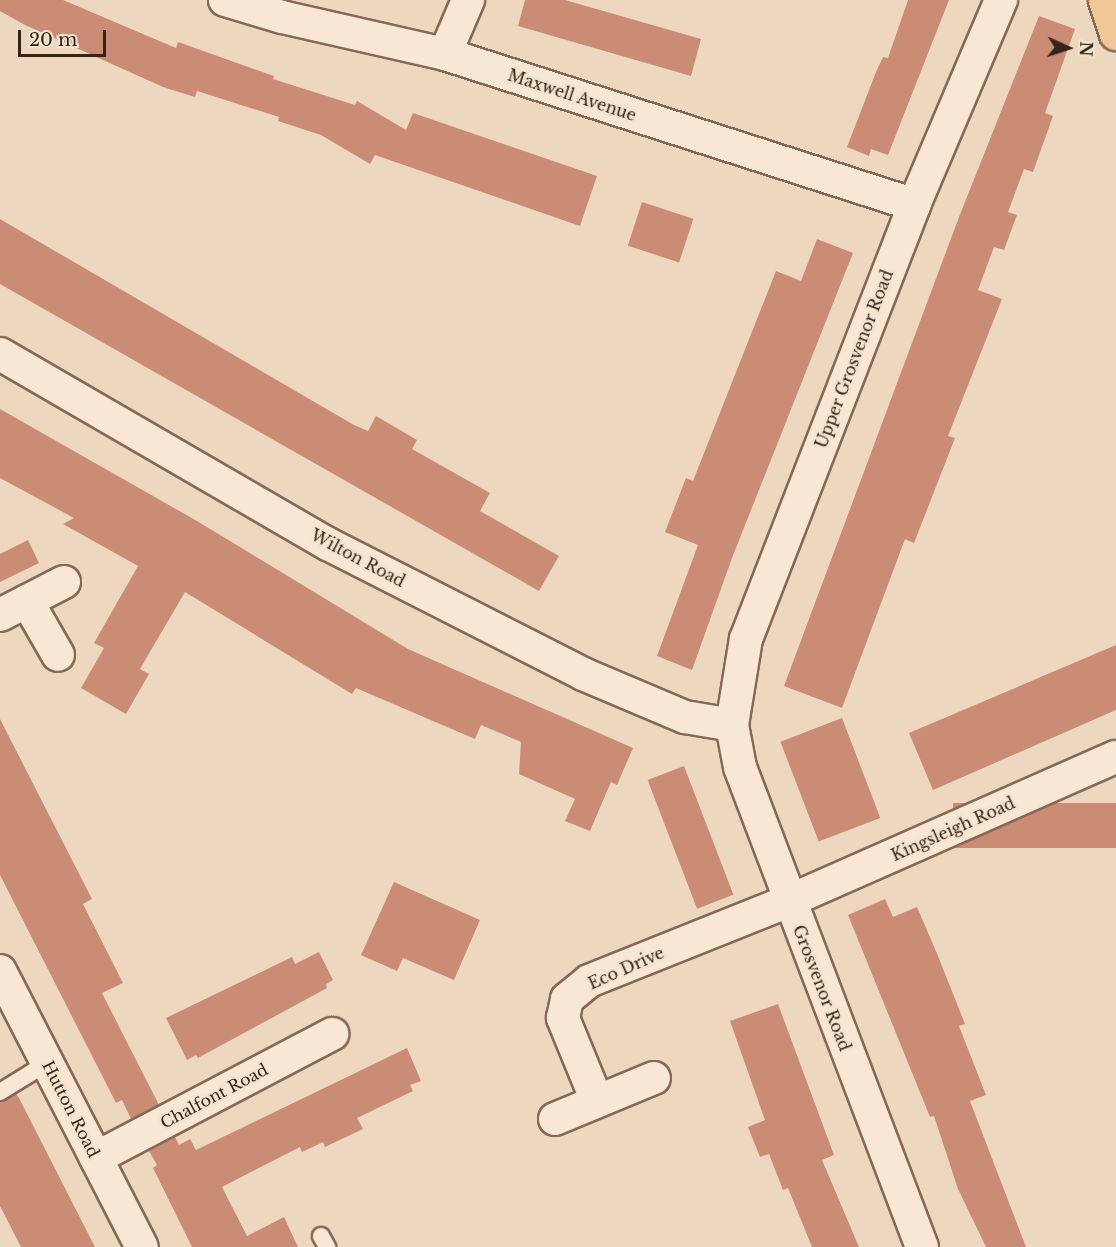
<!DOCTYPE html>
<html>
<head>
<meta charset="utf-8">
<style>
	body { margin:0 }
	#map { position:relative; width:1116px; height:1247px; overflow:hidden; background:#edd8bf; font-family:"Libre Baskerville",serif }
	div>[style] { position:absolute }
	.building>* { inset:0; background:#cb8c75; transform-origin:0 0 }
	.roads { filter:drop-shadow(2px 0 #856958) drop-shadow(-2px 0 #856958) drop-shadow(0 2px #856958) drop-shadow(0 -2px #856958) }
	.service>* { height:16px; margin:-8px; padding:0 8px; transform-origin:8px; border-radius:8px; background:#f8e7d2 }
	.minor>* { height:32px; margin:-16px; padding:0 16px; transform-origin:16px; border-radius:16px; background:#f8e7d2 }
	.primary>* { height:33px; margin:-16.5px; padding:0 16.5px; transform-origin:16.5px; border-radius:16.5px; background:#f0c796 }
	span { translate:-50% -50%; white-space:nowrap; text-align:center; line-height:1.15; -webkit-text-stroke:5px #f4e4ce; paint-order:stroke }
	.street-label { font-size:16px; color:#35241c }
	.north { position:absolute; left:1038px; top:18px; width:60px; height:60px; -webkit-text-stroke:4px #f4e4ce; paint-order:stroke; rotate:93deg; font-size:16px; font-weight:700; line-height:24px; text-align:center; color:#35241c }
	.north::after { content:''; display:block; margin:auto; width:21px; height:27px; background:#35241c; clip-path:polygon(50% 0,100% 100%,50% 72%,0 100%) }
	.scale { position:absolute; left:18px; top:30px; width:88px; height:27px; box-sizing:border-box; border:3px solid #35241c; border-top:0; padding-left:8px; font-size:18px; line-height:21px; white-space:nowrap; color:#35241c; -webkit-text-stroke:4px #f4e4ce; paint-order:stroke }
</style>
</head>
<body>
<div id="map">
	<div class="building">
		<div style="clip-path:polygon(0 0,63px 0,176px 48px,178px 42px,274px 76px,273px 79px,355px 105px,357px 101px,406px 130px,413px 113px,597px 176px,580px 226px,375px 155px,370px 164px,321px 135px,278px 121px,279px 117px,197px 91px,195px 97px,163px 87px,23px 24px,0 11px)"></div>
		<div style="clip-path:polygon(525px 0,565px 0,701px 39px,691px 76px,518px 26px)"></div>
		<div style="clip-path:polygon(908px 0,949px 0,888px 155px,871px 149px,869px 156px,847px 147px,876px 72px,883px 57px,888px 58px)"></div>
		<div style="clip-path:polygon(1039px 16px,1075px 29px,1045px 113px,1053px 116px,1033px 172px,1024px 169px,1008px 212px,1017px 215px,1004px 250px,994px 247px,978px 290px,1002px 299px,948px 436px,955px 438px,914px 543px,905px 539px,842px 708px,784px 686px,959px 217px)"></div>
		<div style="left:642px;top:202px;width:54px;height:46px;rotate:18deg"></div>
		<div style="clip-path:polygon(0 219px,354px 425px,368px 431px,376px 416px,417px 440px,412px 449px,490px 493px,480px 511px,559px 556px,539px 591px,0 284px)"></div>
		<div style="clip-path:polygon(817px 239px,853px 253px,732px 558px,692px 670px,657px 656px,698px 545px,665px 532px,686px 478px,693px 481px,776px 271px,801px 281px)"></div>
		<div style="clip-path:polygon(0 409px,197px 521px,408px 649px,633px 748px,617px 785px,611px 782px,590px 831px,565px 821px,575px 799px,519px 774px,521px 742px,481px 725px,475px 739px,356px 688px,352px 694px,185px 592px,140px 669px,149px 674px,126px 714px,81px 688px,104px 648px,94px 643px,138px 566px,63px 524px,74px 518px,0 478px)"></div>
		<div style="clip-path:polygon(28px 540px,39px 563px,0 582px,0 554px)"></div>
		<div style="clip-path:polygon(1116px 645px,1116px 710px,933px 790px,909px 733px)"></div>
		<div style="left:842px;top:718px;width:107px;height:66px;rotate:69deg"></div>
		<div style="clip-path:polygon(0 719px,92px 899px,83px 904px,123px 983px,102px 993px,159px 1105px,131px 1119px,122px 1100px,116px 1103px,0 875px)"></div>
		<div style="left:684px;top:766px;width:138px;height:39px;rotate:69deg"></div>
		<div style="left:1116px;top:803px;width:45px;height:163px;rotate:90deg"></div>
		<div style="clip-path:polygon(394px 882px,480px 920px,454px 980px,403px 958px,397px 971px,361px 955px)"></div>
		<div style="clip-path:polygon(885px 899px,893px 917px,917px 907px,938px 956px,965px 1024px,959px 1026px,986px 1095px,970px 1101px,1026px 1247px,986px 1247px,958px 1189px,934px 1116px,930px 1117px,848px 915px)"></div>
		<div style="clip-path:polygon(319px 952px,333px 980px,326px 984px,327px 988px,198px 1058px,196px 1055px,187px 1060px,166px 1018px,292px 957px,295px 964px)"></div>
		<div style="clip-path:polygon(778px 1004px,834px 1155px,822px 1160px,859px 1247px,812px 1247px,788px 1188px,783px 1190px,769px 1154px,760px 1157px,748px 1127px,765px 1120px,730px 1021px)"></div>
		<div style="clip-path:polygon(407px 1048px,421px 1081px,410px 1085px,413px 1091px,357px 1118px,363px 1129px,325px 1147px,323px 1142px,302px 1152px,300px 1147px,222px 1187px,247px 1236px,284px 1217px,298px 1247px,192px 1247px,153px 1168px,157px 1165px,149px 1151px,175px 1137px,179px 1145px,190px 1139px,196px 1150px)"></div>
		<div style="clip-path:polygon(16px 1094px,19px 1098px,95px 1247px,21px 1247px,0 1206px,0 1102px)"></div>
	</div>
	<div class="roads">
		<div class="service">
			<div style="left:0;top:1092px;width:55px;rotate:-31.7deg"></div>
			<div style="left:321px;top:1236px;width:13px;rotate:61deg"></div>
		</div>
		<div class="minor">
			<div style="left:225px;top:0;width:59px;rotate:16.6deg"></div>
			<div style="left:282px;top:17px;width:167px;rotate:12.8deg"></div>
			<div style="left:445px;top:54px;width:493px;rotate:17.8deg"></div>
			<div style="left:445px;top:54px;width:59px;rotate:-66.9deg"></div>
			<div style="left:0;top:354px;width:379px;rotate:30.1deg"></div>
			<div style="left:328px;top:544px;width:286px;rotate:27deg"></div>
			<div style="left:583px;top:674px;width:111px;rotate:22.9deg"></div>
			<div style="left:685px;top:717px;width:48px;rotate:9.7deg"></div>
			<div style="left:27px;top:601px;width:62px;rotate:60.1deg"></div>
			<div style="left:0;top:615px;width:72px;rotate:-27.3deg"></div>
			<div style="left:0;top:971px;width:310px;rotate:62.8deg"></div>
			<div style="left:597px;top:1101px;width:90px;rotate:-112.3deg"></div>
			<div style="left:563px;top:1018px;width:19px;rotate:-78deg"></div>
			<div style="left:567px;top:999px;width:28px;rotate:-39deg"></div>
			<div style="left:589px;top:981px;width:215px;rotate:-21.8deg"></div>
			<div style="left:789px;top:901px;width:357px;rotate:-23.8deg"></div>
			<div style="left:555px;top:1119px;width:107px;rotate:-22.5deg"></div>
			<div style="left:96px;top:1158px;width:267px;rotate:-27.7deg"></div>
			<div style="left:922px;top:1247px;width:513px;rotate:-110.77deg"></div>
			<div style="left:740px;top:767px;width:43px;rotate:-100.8deg"></div>
			<div style="left:732px;top:725px;width:87px;rotate:-80.8deg"></div>
			<div style="left:746px;top:639px;width:465px;rotate:-68.8deg"></div>
			<div style="left:914px;top:205px;width:223px;rotate:-67deg"></div>
		</div>
		<div class="primary">
			<div style="left:1105px;top:0;width:35px;rotate:72deg"></div>
		</div>
	</div>
	<div class="street-label">
		<span style="left:572px;top:95px;rotate:18deg">Maxwell Avenue</span>
		<span style="left:854px;top:359px;rotate:-69deg">Upper Grosvenor Road</span>
		<span style="left:358px;top:558px;rotate:28deg">Wilton Road</span>
		<span style="left:953px;top:829px;rotate:-24deg">Kingsleigh Road</span>
		<span style="left:626px;top:968px;rotate:-24deg">Eco Drive</span>
		<span style="left:822px;top:988px;rotate:69deg">Grosvenor Road</span>
		<span style="left:214px;top:1096px;rotate:-28deg">Chalfont Road</span>
		<span style="left:71px;top:1109px;rotate:63deg">Hutton Road</span>
	</div>
	<div class="north">N</div>
	<div class="scale">20 m</div>
</div>
</body>
</html>
